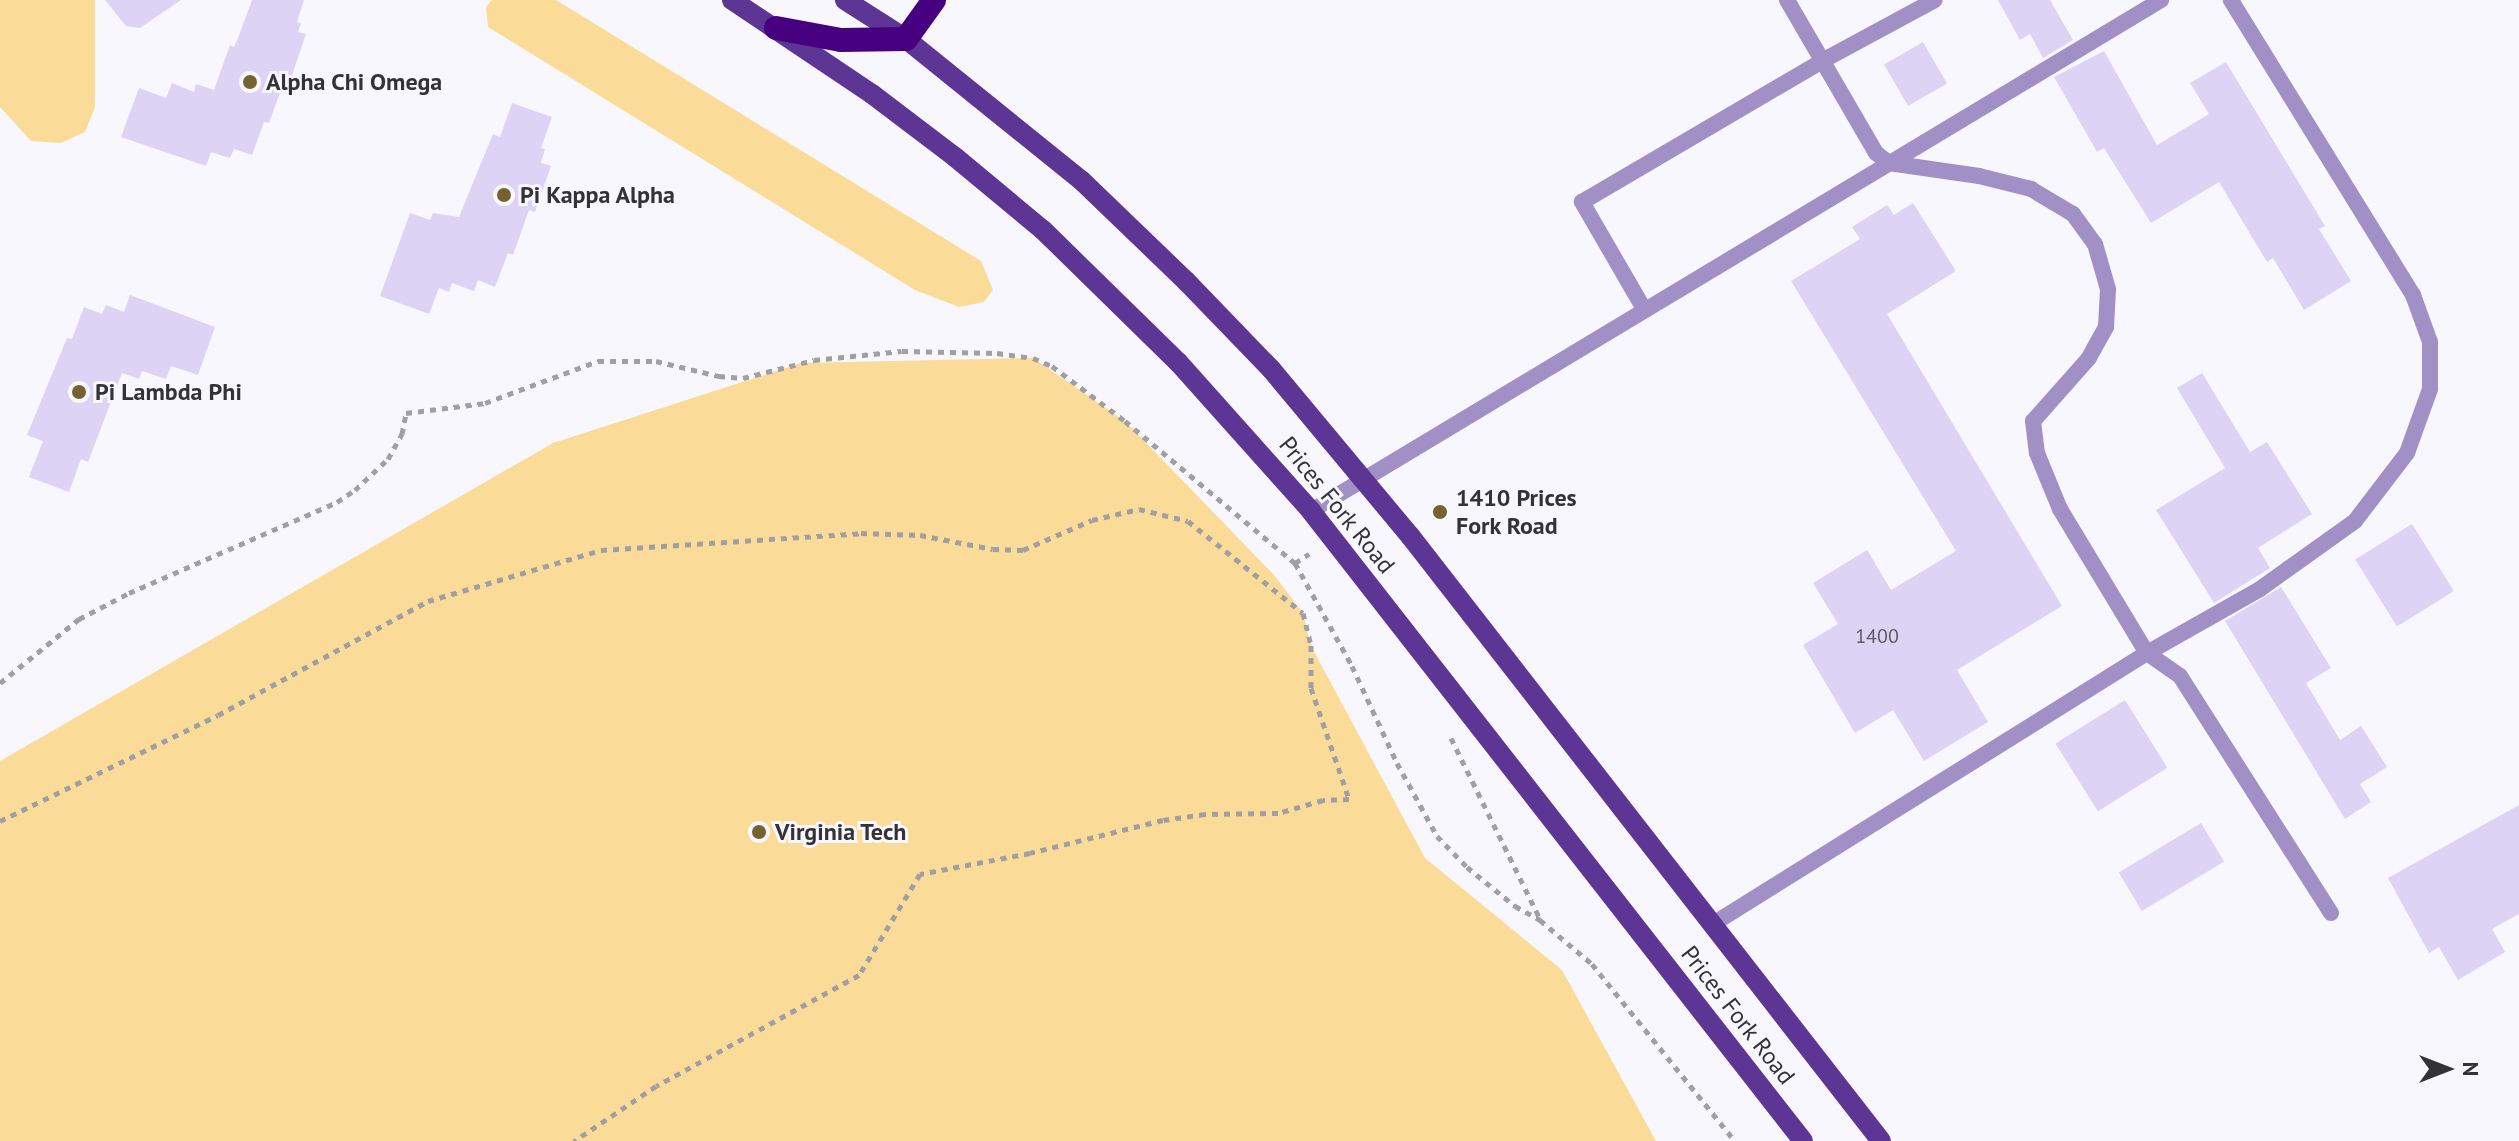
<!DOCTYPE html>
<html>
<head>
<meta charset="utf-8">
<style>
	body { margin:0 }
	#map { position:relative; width:2519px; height:1141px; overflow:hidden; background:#f9f7fe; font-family:"PT Sans",sans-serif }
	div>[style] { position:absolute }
	.green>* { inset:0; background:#fadc98 }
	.building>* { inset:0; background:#ddd3f5; transform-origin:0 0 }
	.path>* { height:5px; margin-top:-2.5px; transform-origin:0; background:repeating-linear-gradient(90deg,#a09fa4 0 6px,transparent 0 12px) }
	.service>* { height:16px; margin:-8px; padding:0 8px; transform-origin:8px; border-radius:8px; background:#a190c5 }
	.primary>* { height:20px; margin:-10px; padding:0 10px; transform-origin:10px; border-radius:10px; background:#5d3594 }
	.motorway>* { height:24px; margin:-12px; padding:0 12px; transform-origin:12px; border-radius:12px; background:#460080 }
	.dots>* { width:22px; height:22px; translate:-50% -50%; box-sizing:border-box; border:4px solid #f9f7fe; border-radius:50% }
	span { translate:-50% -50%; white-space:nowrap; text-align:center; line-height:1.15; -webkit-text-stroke:6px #f9f7fe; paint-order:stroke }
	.number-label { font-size:20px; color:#5e5a65 }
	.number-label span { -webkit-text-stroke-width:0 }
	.poi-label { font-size:24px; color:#333235; font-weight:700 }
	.left { translate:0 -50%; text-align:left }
	.street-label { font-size:24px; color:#333235 }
	.north { position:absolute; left:2407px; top:1029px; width:80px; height:80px; -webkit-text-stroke:6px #f9f7fe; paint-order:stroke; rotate:90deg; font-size:22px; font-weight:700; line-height:32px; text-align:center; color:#333235 }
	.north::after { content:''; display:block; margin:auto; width:28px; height:36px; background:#333235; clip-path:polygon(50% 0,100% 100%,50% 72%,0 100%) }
</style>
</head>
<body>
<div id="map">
	<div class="green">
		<div style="clip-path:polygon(0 0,95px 0,95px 107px,85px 132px,61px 143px,31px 141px,0 107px)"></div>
		<div style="clip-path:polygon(492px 0,556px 0,981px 261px,993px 290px,984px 302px,959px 307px,915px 290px,488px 27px,486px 7px)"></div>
		<div style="clip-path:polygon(1033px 358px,1125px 421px,1274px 575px,1303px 613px,1311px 646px,1425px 858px,1562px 970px,1656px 1141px,0 1141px,0 761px,553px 443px,801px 363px)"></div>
	</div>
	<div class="building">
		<div style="clip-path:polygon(105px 0,181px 0,140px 28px,126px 26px)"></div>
		<div style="clip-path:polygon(252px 0,304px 0,297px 22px,301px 23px,298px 32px,306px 34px,290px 81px,285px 79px,269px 123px,264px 122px,252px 155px,234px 149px,230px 158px,211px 152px,206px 166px,121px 137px,139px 88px,166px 98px,172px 83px,194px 92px,196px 84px,214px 90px,230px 45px,234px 47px,238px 38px)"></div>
		<div style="clip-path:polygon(1998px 0,2050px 0,2073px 40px,2043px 58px,2030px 34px,2020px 40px)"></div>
		<div style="left:1923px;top:42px;width:48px;height:45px;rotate:60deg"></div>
		<div style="clip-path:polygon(2104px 51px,2157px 145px,2209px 114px,2190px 83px,2226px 62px,2325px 226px,2319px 229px,2351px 281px,2304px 310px,2273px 258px,2267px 262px,2219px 182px,2151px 223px,2104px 148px,2097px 152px,2054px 77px)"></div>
		<div style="clip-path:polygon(512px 103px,552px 117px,541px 148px,545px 149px,541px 163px,551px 166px,535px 212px,529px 210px,513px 255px,508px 253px,495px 287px,478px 280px,474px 291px,452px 283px,449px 292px,439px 288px,429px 314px,380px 296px,410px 213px,430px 220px,433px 213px,459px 217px,493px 134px,500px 137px)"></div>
		<div style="clip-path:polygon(1913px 203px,1956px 271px,1887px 314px,2062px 606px,1957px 670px,1988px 722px,1924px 761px,1893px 710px,1855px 733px,1803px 645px,1838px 624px,1813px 583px,1867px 550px,1891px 590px,1956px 551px,1791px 281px,1860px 239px,1852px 227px,1887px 205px,1894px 215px)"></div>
		<div style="clip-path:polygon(130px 295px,215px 327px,198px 375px,171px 366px,166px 379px,142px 371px,139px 379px,122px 373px,88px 462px,81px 459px,69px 492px,29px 477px,43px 441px,27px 435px,67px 338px,72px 339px,84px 307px,102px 314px,106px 305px,124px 312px)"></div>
		<div style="clip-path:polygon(2202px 373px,2250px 452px,2267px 442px,2312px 514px,2258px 548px,2270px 568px,2214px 603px,2156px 510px,2225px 468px,2177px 388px)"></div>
		<div style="left:2412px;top:524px;width:79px;height:67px;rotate:58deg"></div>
		<div style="clip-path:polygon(2281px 587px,2331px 668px,2306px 683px,2340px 740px,2361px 726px,2387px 767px,2360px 784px,2371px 802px,2345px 819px,2225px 621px)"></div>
		<div style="left:2125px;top:700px;width:80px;height:82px;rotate:58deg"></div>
		<div style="clip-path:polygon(2519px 805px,2519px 914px,2492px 929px,2505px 952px,2458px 980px,2439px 947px,2429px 953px,2388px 878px)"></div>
		<div style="left:2201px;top:823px;width:45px;height:96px;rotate:59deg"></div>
	</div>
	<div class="path">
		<div style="left:1295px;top:563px;width:17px;rotate:-33deg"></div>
		<div style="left:0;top:683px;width:102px;rotate:-39deg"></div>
		<div style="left:79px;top:619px;width:56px;rotate:-27.5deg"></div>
		<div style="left:129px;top:593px;width:227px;rotate:-23.6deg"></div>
		<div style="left:337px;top:502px;width:22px;rotate:-34deg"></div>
		<div style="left:355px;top:490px;width:45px;rotate:-43.2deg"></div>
		<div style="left:388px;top:459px;width:29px;rotate:-61deg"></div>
		<div style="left:402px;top:434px;width:21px;rotate:-79deg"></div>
		<div style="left:406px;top:413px;width:80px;rotate:-7.2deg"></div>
		<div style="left:485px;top:403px;width:121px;rotate:-20.4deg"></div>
		<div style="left:598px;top:361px;width:58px"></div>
		<div style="left:656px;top:361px;width:65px;rotate:13.4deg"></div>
		<div style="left:719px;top:376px;width:24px;rotate:5deg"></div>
		<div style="left:743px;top:378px;width:73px;rotate:-14.2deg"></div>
		<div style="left:814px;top:360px;width:88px;rotate:-5.8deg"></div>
		<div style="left:902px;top:351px;width:95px;rotate:1.2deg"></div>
		<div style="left:997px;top:353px;width:36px;rotate:8deg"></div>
		<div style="left:1033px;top:358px;width:21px;rotate:23deg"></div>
		<div style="left:1052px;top:366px;width:91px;rotate:37deg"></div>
		<div style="left:1125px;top:421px;width:222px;rotate:39.9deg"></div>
		<div style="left:1295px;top:563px;width:118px;rotate:61deg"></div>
		<div style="left:1352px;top:666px;width:107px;rotate:65.1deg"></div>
		<div style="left:1397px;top:763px;width:83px;rotate:61.3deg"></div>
		<div style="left:1437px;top:836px;width:43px;rotate:45.9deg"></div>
		<div style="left:1467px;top:867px;width:62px;rotate:39.1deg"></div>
		<div style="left:1515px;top:906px;width:29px;rotate:29deg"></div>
		<div style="left:1540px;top:920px;width:68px;rotate:40.2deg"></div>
		<div style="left:1592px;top:964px;width:228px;rotate:51.1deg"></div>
		<div style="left:1451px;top:738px;width:202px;rotate:63.8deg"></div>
		<div style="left:0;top:821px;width:242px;rotate:-25.9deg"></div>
		<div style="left:218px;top:715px;width:239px;rotate:-28.5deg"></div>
		<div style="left:428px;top:601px;width:180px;rotate:-16.4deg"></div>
		<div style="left:601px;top:550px;width:261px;rotate:-3.7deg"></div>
		<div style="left:861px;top:533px;width:59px;rotate:1.9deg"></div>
		<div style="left:920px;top:535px;width:74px;rotate:10.9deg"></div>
		<div style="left:993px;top:549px;width:30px;rotate:2deg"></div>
		<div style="left:1023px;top:550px;width:75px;rotate:-23.5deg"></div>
		<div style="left:1092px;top:520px;width:48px;rotate:-13.2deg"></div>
		<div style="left:1139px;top:509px;width:50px;rotate:13.8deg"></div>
		<div style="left:1188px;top:521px;width:147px;rotate:38.7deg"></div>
		<div style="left:1303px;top:613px;width:33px;rotate:76deg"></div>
		<div style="left:1311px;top:645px;width:43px;rotate:90deg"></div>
		<div style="left:1311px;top:688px;width:117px;rotate:71.1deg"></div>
		<div style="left:1349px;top:799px;width:26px;rotate:178deg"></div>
		<div style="left:1323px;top:800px;width:47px;rotate:163.9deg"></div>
		<div style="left:1278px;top:813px;width:73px;rotate:179.2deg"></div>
		<div style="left:1205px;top:814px;width:42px;rotate:171.9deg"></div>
		<div style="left:1163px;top:820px;width:137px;rotate:166.1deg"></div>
		<div style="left:1030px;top:853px;width:112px;rotate:169.2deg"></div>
		<div style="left:920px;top:874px;width:118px;rotate:121.1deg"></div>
		<div style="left:859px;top:975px;width:231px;rotate:151.3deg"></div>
		<div style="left:656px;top:1086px;width:99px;rotate:146.1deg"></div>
	</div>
	<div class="service">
		<div style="left:1787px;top:0;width:177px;rotate:59.8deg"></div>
		<div style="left:1876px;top:153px;width:16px;rotate:38deg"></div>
		<div style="left:1889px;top:163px;width:91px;rotate:8.2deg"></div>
		<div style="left:1979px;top:176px;width:54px;rotate:14deg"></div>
		<div style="left:2031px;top:189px;width:49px;rotate:30.8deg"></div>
		<div style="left:2073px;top:214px;width:37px;rotate:54deg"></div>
		<div style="left:2095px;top:244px;width:47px;rotate:73.9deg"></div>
		<div style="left:2108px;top:289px;width:38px;rotate:93deg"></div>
		<div style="left:2106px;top:327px;width:35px;rotate:119deg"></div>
		<div style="left:2089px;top:358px;width:84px;rotate:131.6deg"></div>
		<div style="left:2033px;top:421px;width:32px;rotate:83deg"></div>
		<div style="left:2037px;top:453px;width:61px;rotate:67.7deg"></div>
		<div style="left:2060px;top:509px;width:168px;rotate:58.9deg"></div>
		<div style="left:2147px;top:653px;width:40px;rotate:34.9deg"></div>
		<div style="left:2180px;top:676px;width:281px;rotate:57.5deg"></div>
		<div style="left:1644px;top:309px;width:124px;rotate:-120.1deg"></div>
		<div style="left:1582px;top:202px;width:278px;rotate:-30.4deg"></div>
		<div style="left:1822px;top:61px;width:128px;rotate:-28.4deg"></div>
		<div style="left:1311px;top:511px;width:992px;rotate:-31.01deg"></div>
		<div style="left:1713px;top:924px;width:512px;rotate:-31.98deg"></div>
		<div style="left:2147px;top:653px;width:130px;rotate:-29.5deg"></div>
		<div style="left:2260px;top:589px;width:117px;rotate:-35.6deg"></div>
		<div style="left:2355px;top:521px;width:86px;rotate:-52.6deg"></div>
		<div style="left:2407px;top:453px;width:68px;rotate:-70.2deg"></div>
		<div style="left:2430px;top:389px;width:47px;rotate:-90deg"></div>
		<div style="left:2430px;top:342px;width:50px;rotate:-109.9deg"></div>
		<div style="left:2413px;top:295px;width:347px;rotate:-121.7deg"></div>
	</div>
	<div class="primary">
		<div style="left:732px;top:0;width:169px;rotate:33.9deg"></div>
		<div style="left:872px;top:94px;width:104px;rotate:37.2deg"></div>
		<div style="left:955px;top:157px;width:114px;rotate:39.7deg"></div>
		<div style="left:1043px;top:230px;width:189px;rotate:44.4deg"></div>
		<div style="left:1178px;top:362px;width:200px;rotate:48.2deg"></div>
		<div style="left:1311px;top:511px;width:799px;rotate:52.01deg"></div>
		<div style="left:845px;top:0;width:72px;rotate:32.6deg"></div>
		<div style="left:906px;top:39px;width:225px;rotate:38.9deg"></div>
		<div style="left:1081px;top:180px;width:146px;rotate:43.9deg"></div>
		<div style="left:1186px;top:281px;width:122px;rotate:46deg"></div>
		<div style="left:1271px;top:369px;width:219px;rotate:50.2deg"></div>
		<div style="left:1411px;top:537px;width:765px;rotate:52.11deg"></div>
	</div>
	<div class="motorway">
		<div style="left:776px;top:28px;width:66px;rotate:10.5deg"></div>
		<div style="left:841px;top:40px;width:65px;rotate:-0.9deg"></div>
		<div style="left:906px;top:39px;width:48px;rotate:-54.3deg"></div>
	</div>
	<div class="dots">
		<div style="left:250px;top:82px;background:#766231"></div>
		<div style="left:504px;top:195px;background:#766231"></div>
		<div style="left:79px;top:392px;background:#766231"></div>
		<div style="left:1440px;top:512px;background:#766231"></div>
		<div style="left:759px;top:832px;background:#766231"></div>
	</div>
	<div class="number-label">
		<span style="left:1877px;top:636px">1400</span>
	</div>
	<div class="poi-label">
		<span class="left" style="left:266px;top:82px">Alpha Chi Omega</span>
		<span class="left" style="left:520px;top:195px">Pi Kappa Alpha</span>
		<span class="left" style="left:95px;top:392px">Pi Lambda Phi</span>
		<span class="left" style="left:1456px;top:512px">1410 Prices<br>Fork Road</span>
		<span class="left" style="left:775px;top:832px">Virginia Tech</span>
	</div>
	<div class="street-label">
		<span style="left:1337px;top:505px;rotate:51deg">Prices Fork Road</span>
		<span style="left:1738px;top:1015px;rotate:52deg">Prices Fork Road</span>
	</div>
	<div class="north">N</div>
</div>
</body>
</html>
